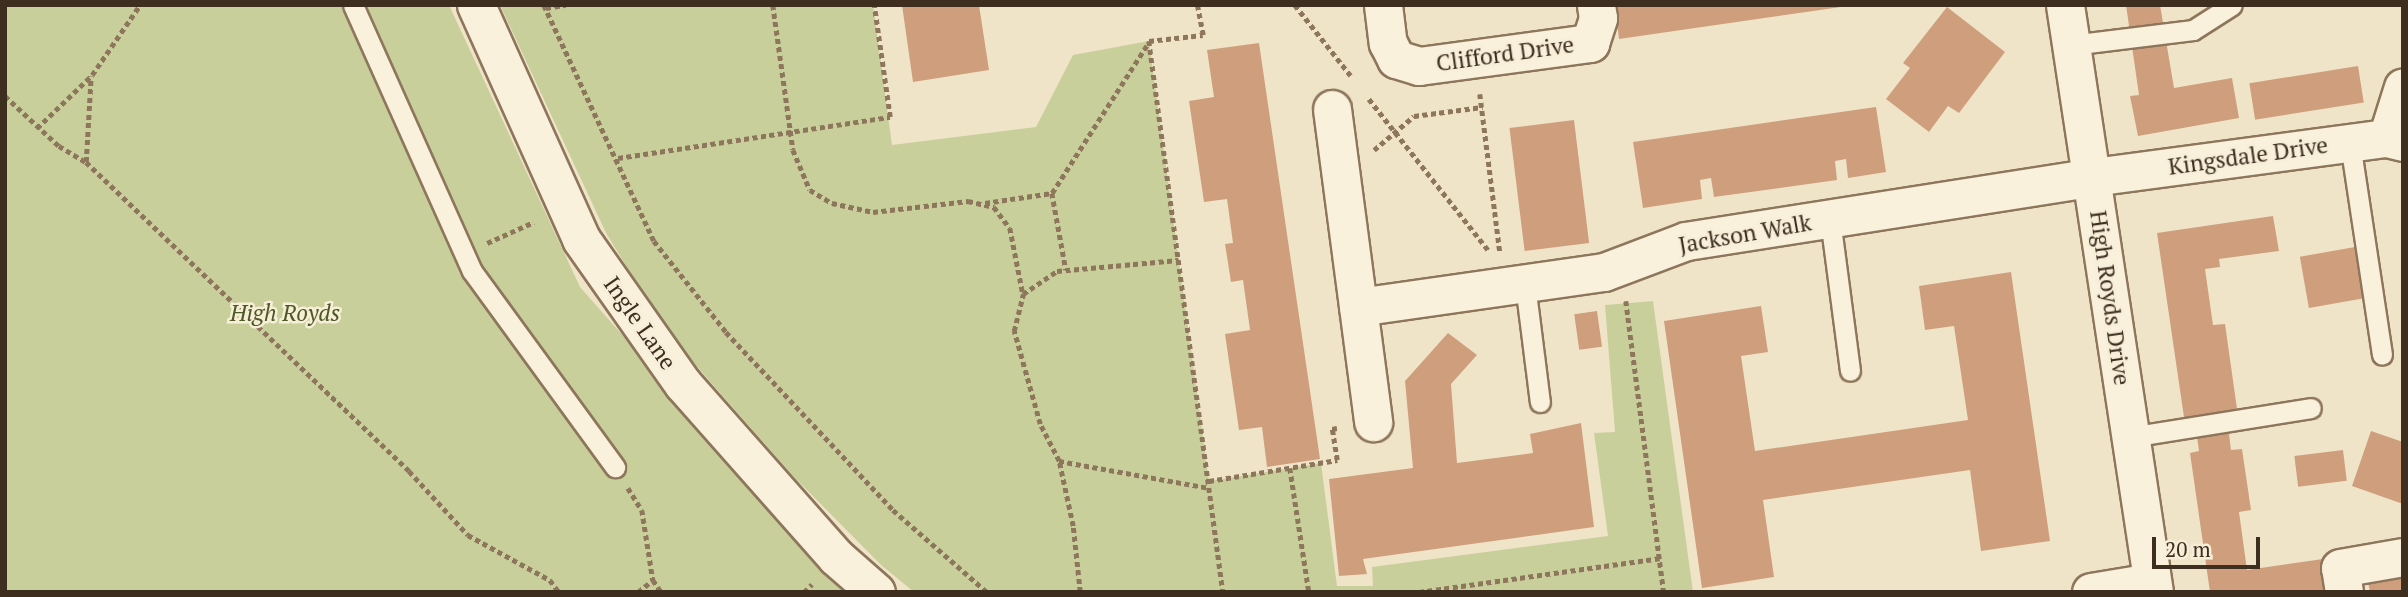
<!DOCTYPE html>
<html>
<head>
<meta charset="utf-8">
<style>
	body { margin:0 }
	#map { position:relative; width:2408px; height:597px; overflow:hidden; background:#f0e4c8; font-family:"PT Serif",serif }
	div>[style] { position:absolute }
	.green>* { inset:0; background:#c9cf9b }
	.building>* { inset:0; background:#cf9f7d; transform-origin:0 0 }
	.path>* { height:4.5px; margin-top:-2.25px; transform-origin:0; background:repeating-linear-gradient(90deg,#8d765c 0 5px,transparent 0 8.5px) }
	.roads { filter:drop-shadow(2px 0 #8d765c) drop-shadow(-2px 0 #8d765c) drop-shadow(0 2px #8d765c) drop-shadow(0 -2px #8d765c) }
	.lane>* { height:19px; margin:-9.5px; padding:0 9.5px; transform-origin:9.5px; border-radius:9.5px; background:#faf1dc }
	.street>* { height:37px; margin:-18.5px; padding:0 18.5px; transform-origin:18.5px; border-radius:18.5px; background:#faf1dc }
	span { translate:-50% -50%; white-space:nowrap; text-align:center; line-height:1.15; -webkit-text-stroke:5px #f7eed8; paint-order:stroke }
	.street-label { font-size:23px; color:#3d2e20 }
	.park-label { font-size:23px; color:#4d5a26; font-style:italic }
	.frame { position:absolute; inset:0; border:7px solid #3d2e20; pointer-events:none }
	.scale { position:absolute; left:2152px; top:537px; width:108px; height:32px; box-sizing:border-box; border:4px solid #3d2e20; border-top:0; padding-left:9px; font-size:21px; line-height:24px; white-space:nowrap; color:#3d2e20; -webkit-text-stroke:5px #f7eed8; paint-order:stroke }
</style>
</head>
<body>
<div id="map">
	<div class="green">
		<div style="clip-path:polygon(5px 5px,449px 5px,580px 287px,849px 592px,5px 592px)"></div>
		<div style="clip-path:polygon(500px 5px,873px 5px,892px 145px,1036px 127px,1073px 55px,1149px 41px,1209px 481px,1321px 463px,1337px 586px,1373px 586px,1372px 567px,1608px 536px,1594px 433px,1615px 432px,1605px 305px,1653px 301px,1693px 592px,914px 592px,881px 565px,794px 477px,692px 361px,643px 293px,606px 233px)"></div>
	</div>
	<div class="building">
		<div style="clip-path:polygon(902px 5px,979px 5px,989px 70px,913px 82px)"></div>
		<div style="clip-path:polygon(1615px 5px,1841px 5px,1841px 7px,1619px 39px)"></div>
		<div style="clip-path:polygon(2126px 5px,2160px 5px,2174px 88px,2232px 78px,2239px 118px,2138px 136px,2130px 96px,2139px 95px)"></div>
		<div style="clip-path:polygon(1947px 7px,2005px 52px,1959px 113px,1948px 106px,1929px 132px,1886px 99px,1910px 68px,1903px 63px)"></div>
		<div style="clip-path:polygon(1259px 43px,1320px 459px,1267px 467px,1262px 427px,1239px 430px,1225px 334px,1250px 330px,1243px 280px,1231px 282px,1225px 244px,1233px 243px,1227px 199px,1204px 202px,1189px 101px,1214px 97px,1207px 50px)"></div>
		<div style="left:2358px;top:66px;width:37px;height:110px;rotate:81deg"></div>
		<div style="clip-path:polygon(1876px 107px,1886px 172px,1848px 178px,1846px 159px,1835px 161px,1837px 180px,1714px 197px,1711px 178px,1700px 180px,1702px 199px,1643px 208px,1633px 142px)"></div>
		<div style="left:1574px;top:120px;width:124px;height:65px;rotate:83deg"></div>
		<div style="clip-path:polygon(2273px 216px,2279px 251px,2219px 259px,2220px 267px,2205px 269px,2213px 325px,2225px 324px,2238px 416px,2227px 418px,2231px 450px,2242px 449px,2251px 510px,2239px 512px,2247px 570px,2323px 559px,2328px 592px,2210px 592px,2190px 453px,2199px 451px,2195px 422px,2185px 424px,2157px 233px)"></div>
		<div style="left:2355px;top:247px;width:52px;height:56px;rotate:80deg"></div>
		<div style="clip-path:polygon(2011px 272px,2050px 541px,1981px 551px,1970px 470px,1763px 500px,1774px 577px,1702px 588px,1664px 321px,1761px 306px,1768px 352px,1741px 356px,1755px 451px,1968px 420px,1954px 326px,1925px 330px,1919px 286px)"></div>
		<div style="left:1597px;top:311px;width:36px;height:23px;rotate:82deg"></div>
		<div style="clip-path:polygon(1448px 333px,1477px 355px,1451px 384px,1457px 463px,1533px 453px,1530px 434px,1581px 423px,1594px 527px,1363px 559px,1367px 574px,1339px 576px,1329px 479px,1413px 468px,1405px 381px)"></div>
		<div style="clip-path:polygon(2371px 431px,2403px 442px,2403px 504px,2352px 486px)"></div>
		<div style="left:2343px;top:450px;width:31px;height:49px;rotate:83deg"></div>
		<div style="clip-path:polygon(2401px 577px,2403px 592px,2370px 592px,2368px 582px)"></div>
	</div>
	<div class="path">
		<div style="left:544px;top:5px;width:260px;rotate:65deg"></div>
		<div style="left:654px;top:241px;width:116px;rotate:51.6deg"></div>
		<div style="left:726px;top:332px;width:244px;rotate:46.8deg"></div>
		<div style="left:893px;top:510px;width:125px;rotate:41.1deg"></div>
		<div style="left:773px;top:5px;width:146px;rotate:82.1deg"></div>
		<div style="left:793px;top:150px;width:43px;rotate:67deg"></div>
		<div style="left:810px;top:190px;width:26px;rotate:31deg"></div>
		<div style="left:832px;top:203px;width:42px;rotate:12.4deg"></div>
		<div style="left:873px;top:212px;width:96px;rotate:-6.6deg"></div>
		<div style="left:968px;top:201px;width:27px;rotate:13deg"></div>
		<div style="left:994px;top:207px;width:26px;rotate:53deg"></div>
		<div style="left:1010px;top:228px;width:67px;rotate:78.9deg"></div>
		<div style="left:1295px;top:5px;width:90px;rotate:51.7deg"></div>
		<div style="left:546px;top:8px;width:20px;rotate:-9deg"></div>
		<div style="left:1149px;top:41px;width:556px;rotate:82.35deg"></div>
		<div style="left:1149px;top:41px;width:54px;rotate:-6.3deg"></div>
		<div style="left:1203px;top:35px;width:31px;rotate:-101deg"></div>
		<div style="left:1480px;top:94px;width:159px;rotate:82.8deg"></div>
		<div style="left:5px;top:96px;width:74px;rotate:42.8deg"></div>
		<div style="left:59px;top:146px;width:31px;rotate:31deg"></div>
		<div style="left:86px;top:162px;width:447px;rotate:43.7deg"></div>
		<div style="left:409px;top:471px;width:87px;rotate:47.3deg"></div>
		<div style="left:468px;top:535px;width:94px;rotate:28.8deg"></div>
		<div style="left:550px;top:580px;width:15px;rotate:53deg"></div>
		<div style="left:1369px;top:99px;width:195px;rotate:51.7deg"></div>
		<div style="left:37px;top:128px;width:76px;rotate:-43.9deg"></div>
		<div style="left:92px;top:75px;width:85px;rotate:-55.6deg"></div>
		<div style="left:1374px;top:150px;width:52px;rotate:-40.4deg"></div>
		<div style="left:1414px;top:116px;width:69px;rotate:-7.5deg"></div>
		<div style="left:618px;top:158px;width:275px;rotate:-8.6deg"></div>
		<div style="left:890px;top:117px;width:113px;rotate:-98.1deg"></div>
		<div style="left:86px;top:162px;width:86px;rotate:-86.7deg"></div>
		<div style="left:1052px;top:193px;width:78px;rotate:79.7deg"></div>
		<div style="left:985px;top:203px;width:68px;rotate:-8.5deg"></div>
		<div style="left:1052px;top:193px;width:179px;rotate:-57.3deg"></div>
		<div style="left:487px;top:243px;width:51px;rotate:-24.1deg"></div>
		<div style="left:1626px;top:301px;width:293px;rotate:82.6deg"></div>
		<div style="left:1059px;top:461px;width:152px;rotate:10.2deg"></div>
		<div style="left:1290px;top:468px;width:125px;rotate:81.3deg"></div>
		<div style="left:1209px;top:481px;width:130px;rotate:-9.3deg"></div>
		<div style="left:1337px;top:460px;width:31px;rotate:-99deg"></div>
		<div style="left:1332px;top:429px;width:5px;rotate:-11deg"></div>
		<div style="left:628px;top:488px;width:26px;rotate:58deg"></div>
		<div style="left:642px;top:510px;width:71px;rotate:81.1deg"></div>
		<div style="left:638px;top:592px;width:19px;rotate:-39deg"></div>
		<div style="left:653px;top:580px;width:14px;rotate:56deg"></div>
		<div style="left:804px;top:592px;width:11px;rotate:-45deg"></div>
		<div style="left:1080px;top:592px;width:66px;rotate:-96.1deg"></div>
		<div style="left:1073px;top:526px;width:66px;rotate:-102.2deg"></div>
		<div style="left:1059px;top:461px;width:42px;rotate:-117.2deg"></div>
		<div style="left:1040px;top:424px;width:97px;rotate:-105.6deg"></div>
		<div style="left:1014px;top:331px;width:38px;rotate:-76deg"></div>
		<div style="left:1023px;top:294px;width:41px;rotate:-34.1deg"></div>
		<div style="left:1057px;top:271px;width:122px;rotate:-5.2deg"></div>
		<div style="left:1419px;top:592px;width:243px;rotate:-8deg"></div>
	</div>
	<div class="roads">
		<div class="lane">
			<div style="left:353px;top:5px;width:291px;rotate:65.9deg"></div>
			<div style="left:472px;top:271px;width:243px;rotate:53.9deg"></div>
			<div style="left:2071px;top:45px;width:123px;rotate:-7deg"></div>
			<div style="left:2193px;top:30px;width:46px;rotate:-32.7deg"></div>
			<div style="left:2350px;top:143px;width:214px;rotate:81.4deg"></div>
			<div style="left:1830px;top:219px;width:153px;rotate:82.5deg"></div>
			<div style="left:1525px;top:284px;width:119px;rotate:82.8deg"></div>
			<div style="left:2130px;top:437px;width:183px;rotate:-9.1deg"></div>
		</div>
		<div class="street">
			<div style="left:476px;top:5px;width:256px;rotate:65.8deg"></div>
			<div style="left:581px;top:239px;width:177px;rotate:54.9deg"></div>
			<div style="left:683px;top:384px;width:231px;rotate:48.5deg"></div>
			<div style="left:836px;top:557px;width:53px;rotate:41.2deg"></div>
			<div style="left:1383px;top:5px;width:38px;rotate:83deg"></div>
			<div style="left:1388px;top:43px;width:18px;rotate:63deg"></div>
			<div style="left:1396px;top:59px;width:24px;rotate:17deg"></div>
			<div style="left:1419px;top:66px;width:173px;rotate:-7.7deg"></div>
			<div style="left:1590px;top:43px;width:26px;rotate:-72deg"></div>
			<div style="left:1598px;top:18px;width:13px;rotate:-99deg"></div>
			<div style="left:2065px;top:5px;width:594px;rotate:81.38deg"></div>
			<div style="left:1332px;top:109px;width:316px;rotate:82.5deg"></div>
			<div style="left:2387px;top:138px;width:53px;rotate:-72.6deg"></div>
			<div style="left:1358px;top:307px;width:248px;rotate:-8.1deg"></div>
			<div style="left:1604px;top:272px;width:88px;rotate:-20.7deg"></div>
			<div style="left:1686px;top:241px;width:412px;rotate:-8.9deg"></div>
			<div style="left:2093px;top:177px;width:297px;rotate:-7.6deg"></div>
			<div style="left:2387px;top:138px;width:16px;rotate:14deg"></div>
			<div style="left:2091px;top:592px;width:61px;rotate:-9.5deg"></div>
			<div style="left:2344px;top:592px;width:24px;rotate:-99deg"></div>
			<div style="left:2340px;top:568px;width:64px;rotate:-9.9deg"></div>
		</div>
	</div>
	<div class="street-label">
		<span style="left:1505px;top:54px;rotate:-8deg">Clifford Drive</span>
		<span style="left:2248px;top:156px;rotate:-8deg">Kingsdale Drive</span>
		<span style="left:1745px;top:234px;rotate:-10deg">Jackson Walk</span>
		<span style="left:2110px;top:298px;rotate:82deg">High Royds Drive</span>
		<span style="left:640px;top:323px;rotate:55deg">Ingle Lane</span>
	</div>
	<div class="park-label">
		<span style="left:285px;top:313px">High Royds</span>
	</div>
	<div class="frame"></div>
	<div class="scale">20 m</div>
</div>
</body>
</html>
